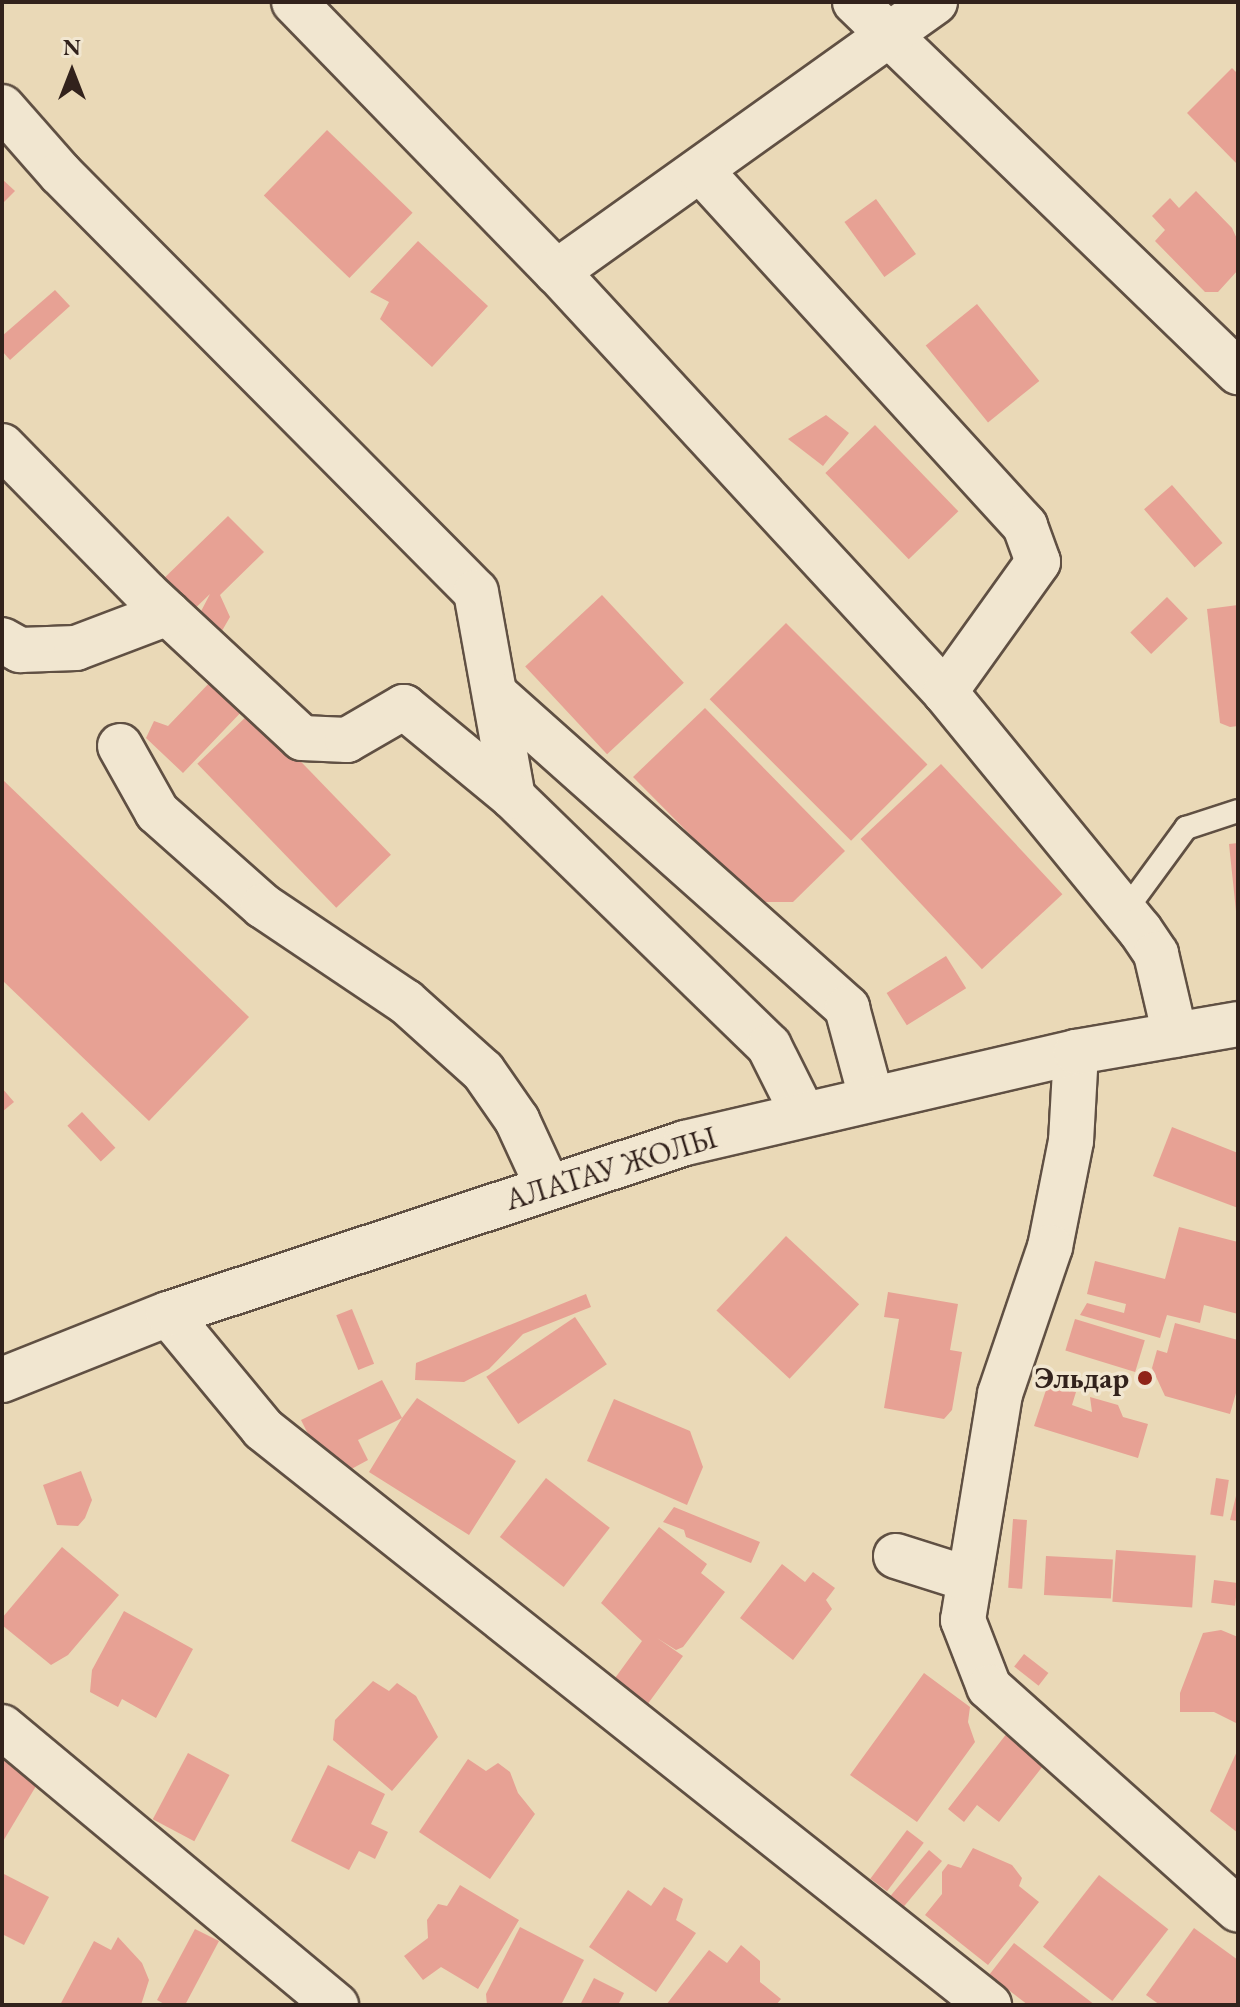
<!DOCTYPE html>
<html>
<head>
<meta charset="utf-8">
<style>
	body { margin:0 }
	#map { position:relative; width:1240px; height:2007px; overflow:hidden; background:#ead9b7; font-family:"EB Garamond",serif }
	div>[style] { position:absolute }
	.building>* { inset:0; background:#e7a194; transform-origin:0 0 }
	.roads { filter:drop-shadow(2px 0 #605043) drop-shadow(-2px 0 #605043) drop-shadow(0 2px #605043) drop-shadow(0 -2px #605043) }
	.lane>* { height:22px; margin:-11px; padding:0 11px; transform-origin:11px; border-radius:11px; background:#f1e6d0 }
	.street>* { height:44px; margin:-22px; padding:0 22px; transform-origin:22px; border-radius:22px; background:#f1e6d0 }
	.secondary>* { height:44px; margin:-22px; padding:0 22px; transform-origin:22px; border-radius:22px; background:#f1e6d0 }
	.dots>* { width:22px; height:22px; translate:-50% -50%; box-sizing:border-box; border:4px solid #f1e6d0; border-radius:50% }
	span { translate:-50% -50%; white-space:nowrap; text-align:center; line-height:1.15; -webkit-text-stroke:7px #f1e6d0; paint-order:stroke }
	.street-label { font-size:30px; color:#32221c }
	.poi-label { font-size:30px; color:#32221c; font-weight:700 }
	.right { translate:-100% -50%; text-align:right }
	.frame { position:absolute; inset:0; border:4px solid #32221c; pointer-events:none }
	.north { position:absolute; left:32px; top:32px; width:80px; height:80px; -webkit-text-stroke:6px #f1e6d0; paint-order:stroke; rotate:0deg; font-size:22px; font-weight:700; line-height:32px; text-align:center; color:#32221c }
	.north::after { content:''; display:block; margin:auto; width:28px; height:36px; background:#32221c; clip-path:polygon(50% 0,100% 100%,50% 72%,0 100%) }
</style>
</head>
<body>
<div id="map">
	<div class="building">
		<div style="clip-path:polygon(1232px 68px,1238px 74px,1238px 165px,1187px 113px)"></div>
		<div style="left:327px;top:130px;width:119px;height:91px;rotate:44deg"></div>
		<div style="clip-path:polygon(2px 179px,15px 191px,2px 204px)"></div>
		<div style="clip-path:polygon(1196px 191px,1232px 228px,1238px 241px,1238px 270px,1218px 292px,1205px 292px,1155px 241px,1165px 230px,1152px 216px,1170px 198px,1179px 208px)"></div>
		<div style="left:876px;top:199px;width:68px;height:39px;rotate:54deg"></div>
		<div style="clip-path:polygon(418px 241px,488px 306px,432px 367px,380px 319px,389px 302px,370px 292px)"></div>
		<div style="clip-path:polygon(55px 290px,70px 306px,10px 360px,2px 351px,2px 336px)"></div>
		<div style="left:977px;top:304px;width:99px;height:66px;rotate:51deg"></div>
		<div style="clip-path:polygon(826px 415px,849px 433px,823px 466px,788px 439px)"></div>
		<div style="left:875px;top:425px;width:120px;height:69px;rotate:46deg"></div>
		<div style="left:1172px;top:485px;width:77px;height:37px;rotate:49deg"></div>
		<div style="clip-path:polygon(228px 516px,264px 552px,220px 595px,230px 617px,219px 636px,198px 617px,210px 594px,186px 617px,156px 586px)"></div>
		<div style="left:602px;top:595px;width:120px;height:105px;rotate:47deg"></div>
		<div style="left:1167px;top:597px;width:30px;height:51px;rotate:46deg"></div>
		<div style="clip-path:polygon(1238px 605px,1238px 726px,1230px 727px,1220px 723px,1207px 609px)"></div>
		<div style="left:786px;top:623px;width:200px;height:108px;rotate:45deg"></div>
		<div style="clip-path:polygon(214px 678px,246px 707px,183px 773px,146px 738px,154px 721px,168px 726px)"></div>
		<div style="clip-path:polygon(705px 708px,845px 851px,793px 902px,757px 902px,633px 777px)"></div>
		<div style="left:252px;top:711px;width:200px;height:76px;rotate:46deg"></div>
		<div style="left:941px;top:764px;width:178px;height:110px;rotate:47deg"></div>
		<div style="clip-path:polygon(2px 779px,249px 1017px,149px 1121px,2px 980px)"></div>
		<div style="clip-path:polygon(1238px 843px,1238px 911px,1236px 911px,1229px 844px)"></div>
		<div style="left:946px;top:956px;width:38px;height:70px;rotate:58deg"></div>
		<div style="clip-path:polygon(2px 1088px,14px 1102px,2px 1112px)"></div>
		<div style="left:82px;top:1112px;width:49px;height:20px;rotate:47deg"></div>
		<div style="clip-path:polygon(1172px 1127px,1238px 1153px,1238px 1208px,1153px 1176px)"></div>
		<div style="clip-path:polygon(1179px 1227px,1238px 1242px,1238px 1314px,1204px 1305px,1200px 1323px,1167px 1315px,1160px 1338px,1080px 1315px,1087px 1303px,1124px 1313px,1126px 1304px,1087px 1294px,1095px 1261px,1165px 1279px)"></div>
		<div style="left:786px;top:1236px;width:100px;height:102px;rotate:43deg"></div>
		<div style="clip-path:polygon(888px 1292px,958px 1304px,950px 1350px,962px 1352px,952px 1410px,944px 1419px,884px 1408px,899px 1319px,884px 1317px)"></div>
		<div style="clip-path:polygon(586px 1294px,591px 1307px,523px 1334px,489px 1369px,464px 1382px,415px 1380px,416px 1363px)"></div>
		<div style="left:352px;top:1309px;width:59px;height:17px;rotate:68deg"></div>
		<div style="left:575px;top:1317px;width:57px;height:107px;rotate:56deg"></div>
		<div style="left:1075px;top:1319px;width:73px;height:33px;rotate:17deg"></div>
		<div style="clip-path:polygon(1175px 1323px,1238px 1340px,1238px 1386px,1230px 1414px,1165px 1396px,1152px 1368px,1157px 1350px,1167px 1353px)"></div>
		<div style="clip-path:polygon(382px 1380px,402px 1418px,417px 1398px,516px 1461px,469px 1535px,369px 1472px,402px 1418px,358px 1440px,368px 1460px,331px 1480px,301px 1420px)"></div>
		<div style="clip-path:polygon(1048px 1384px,1076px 1392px,1072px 1405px,1092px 1412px,1090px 1397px,1118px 1405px,1123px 1417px,1148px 1424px,1138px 1458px,1034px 1426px)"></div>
		<div style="clip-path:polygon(614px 1399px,690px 1431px,703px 1467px,687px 1505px,587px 1461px)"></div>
		<div style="clip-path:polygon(81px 1471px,92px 1500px,85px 1518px,78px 1526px,57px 1525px,43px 1485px)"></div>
		<div style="left:546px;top:1478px;width:81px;height:75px;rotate:38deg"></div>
		<div style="left:1216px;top:1478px;width:13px;height:37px;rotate:9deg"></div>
		<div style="clip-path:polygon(1238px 1488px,1238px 1521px,1230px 1520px)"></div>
		<div style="clip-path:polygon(674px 1507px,760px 1542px,751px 1563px,686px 1537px,684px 1530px,663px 1522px)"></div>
		<div style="left:1013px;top:1519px;width:14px;height:69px;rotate:4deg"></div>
		<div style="clip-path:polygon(659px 1527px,707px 1564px,701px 1573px,725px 1592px,683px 1647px,676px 1650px,657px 1638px,683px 1656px,644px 1709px,610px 1685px,642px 1641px,601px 1603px)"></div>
		<div style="clip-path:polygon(62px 1547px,119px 1595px,68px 1655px,51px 1665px,2px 1625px,2px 1618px)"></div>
		<div style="left:1116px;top:1550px;width:80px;height:52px;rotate:4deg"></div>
		<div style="left:1046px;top:1556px;width:67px;height:39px;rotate:3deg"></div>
		<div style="clip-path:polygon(782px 1564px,805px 1582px,813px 1572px,835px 1588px,826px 1600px,832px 1609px,793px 1660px,740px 1618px)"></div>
		<div style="left:1214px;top:1580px;width:24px;height:23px;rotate:7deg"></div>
		<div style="clip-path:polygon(124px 1611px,193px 1649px,156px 1718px,122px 1699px,118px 1707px,90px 1692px,92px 1670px)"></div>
		<div style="clip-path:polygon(1221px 1630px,1238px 1637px,1238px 1724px,1214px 1712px,1180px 1712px,1180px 1693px,1203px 1633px)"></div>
		<div style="left:1024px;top:1654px;width:31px;height:16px;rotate:38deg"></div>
		<div style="clip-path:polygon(924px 1673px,970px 1707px,968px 1722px,975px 1742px,917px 1822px,850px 1775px)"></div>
		<div style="clip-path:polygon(373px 1681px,389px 1691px,397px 1683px,416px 1696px,438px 1737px,392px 1791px,333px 1740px,335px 1720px)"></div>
		<div style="clip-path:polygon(1011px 1728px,1050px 1757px,999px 1822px,977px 1805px,964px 1822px,948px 1809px)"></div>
		<div style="clip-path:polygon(1238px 1749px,1238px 1833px,1210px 1811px)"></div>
		<div style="clip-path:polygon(2px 1752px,42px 1776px,2px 1843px)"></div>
		<div style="left:188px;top:1753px;width:47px;height:75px;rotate:28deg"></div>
		<div style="clip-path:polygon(468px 1759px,486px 1771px,498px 1763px,510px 1772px,518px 1793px,535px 1814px,490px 1879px,419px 1832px)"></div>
		<div style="clip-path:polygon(328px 1765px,385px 1794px,371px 1824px,388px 1832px,375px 1859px,359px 1851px,349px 1870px,291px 1841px)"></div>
		<div style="left:907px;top:1830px;width:21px;height:61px;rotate:37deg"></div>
		<div style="clip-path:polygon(973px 1848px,1012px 1865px,1022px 1878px,1019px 1886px,1039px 1902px,988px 1965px,925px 1915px,942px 1894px,942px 1872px,948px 1864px,961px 1868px)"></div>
		<div style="left:929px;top:1850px;width:17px;height:62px;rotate:40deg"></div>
		<div style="clip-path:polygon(2px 1873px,49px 1897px,24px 1945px,2px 1934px)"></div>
		<div style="left:1099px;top:1875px;width:88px;height:91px;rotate:38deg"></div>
		<div style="clip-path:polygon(460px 1885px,519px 1920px,478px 1989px,441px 1967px,423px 1980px,404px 1956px,428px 1938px,427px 1920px,438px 1904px,447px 1906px)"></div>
		<div style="clip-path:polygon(664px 1887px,683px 1899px,676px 1920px,696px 1933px,656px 1992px,589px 1947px,628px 1890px,651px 1906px)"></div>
		<div style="clip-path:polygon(520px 1927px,584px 1960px,561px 2005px,487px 2005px,486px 1994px)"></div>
		<div style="clip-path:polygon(1194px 1928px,1238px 1960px,1238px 2005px,1160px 2005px,1146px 1995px)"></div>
		<div style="clip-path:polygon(195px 1929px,219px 1941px,185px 2005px,166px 2005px,157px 2000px)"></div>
		<div style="clip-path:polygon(118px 1937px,142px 1963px,149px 1980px,141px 2005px,60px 2005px,94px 1941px,111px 1950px)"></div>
		<div style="clip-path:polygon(1014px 1943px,1095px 2005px,1028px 2005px,989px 1975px)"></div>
		<div style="clip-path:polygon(741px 1945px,760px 1961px,760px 1982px,781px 1999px,776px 2005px,666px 2005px,709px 1950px,727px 1963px)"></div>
		<div style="clip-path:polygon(594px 1978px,624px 1993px,618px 2005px,580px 2005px)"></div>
	</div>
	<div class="roads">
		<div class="lane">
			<div style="left:1123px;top:914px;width:107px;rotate:-53.8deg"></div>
			<div style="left:1186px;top:828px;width:55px;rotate:-18.1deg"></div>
		</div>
		<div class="street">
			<div style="left:294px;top:2px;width:377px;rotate:45.8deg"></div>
			<div style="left:855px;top:2px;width:533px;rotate:44.01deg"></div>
			<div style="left:935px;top:2px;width:465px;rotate:144.5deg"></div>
			<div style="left:557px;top:272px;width:572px;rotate:47.27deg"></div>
			<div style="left:945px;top:692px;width:308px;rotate:50.7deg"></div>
			<div style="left:1140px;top:930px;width:29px;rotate:56deg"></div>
			<div style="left:1156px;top:954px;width:83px;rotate:76.8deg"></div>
			<div style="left:2px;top:107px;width:88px;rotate:48.7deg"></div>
			<div style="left:60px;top:173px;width:590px;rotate:45.21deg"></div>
			<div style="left:476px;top:592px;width:208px;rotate:79.8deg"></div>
			<div style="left:513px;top:797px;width:357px;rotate:44.2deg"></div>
			<div style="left:769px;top:1046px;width:74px;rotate:63.4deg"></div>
			<div style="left:701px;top:171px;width:481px;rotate:47.6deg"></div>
			<div style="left:1025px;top:526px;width:38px;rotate:70deg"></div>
			<div style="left:1038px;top:562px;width:160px;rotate:125.6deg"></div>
			<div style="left:2px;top:446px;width:206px;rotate:45.6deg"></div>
			<div style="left:146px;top:593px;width:213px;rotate:42.9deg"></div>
			<div style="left:302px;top:738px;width:45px;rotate:2.5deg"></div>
			<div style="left:347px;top:740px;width:66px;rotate:-30.1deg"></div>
			<div style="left:404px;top:707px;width:141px;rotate:39.5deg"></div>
			<div style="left:2px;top:640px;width:21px;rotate:29deg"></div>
			<div style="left:20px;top:650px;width:56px;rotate:-2deg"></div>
			<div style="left:76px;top:648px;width:98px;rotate:-20.8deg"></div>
			<div style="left:495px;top:694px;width:472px;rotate:41.7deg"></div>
			<div style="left:847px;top:1008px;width:92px;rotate:74.9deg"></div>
			<div style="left:120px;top:746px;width:76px;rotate:60.7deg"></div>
			<div style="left:157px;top:812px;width:142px;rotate:41.6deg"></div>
			<div style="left:263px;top:906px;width:172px;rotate:33.9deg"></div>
			<div style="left:406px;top:1002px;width:103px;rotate:41.9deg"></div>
			<div style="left:483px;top:1071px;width:60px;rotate:55.2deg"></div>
			<div style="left:517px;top:1120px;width:74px;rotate:65.2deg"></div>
			<div style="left:1076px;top:1052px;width:89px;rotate:93.2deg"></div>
			<div style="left:1071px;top:1141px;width:108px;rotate:101.2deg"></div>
			<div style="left:1050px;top:1247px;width:155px;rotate:108.8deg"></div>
			<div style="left:1000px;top:1394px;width:229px;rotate:99.3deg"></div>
			<div style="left:963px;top:1620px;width:72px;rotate:68.8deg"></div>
			<div style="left:989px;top:1687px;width:334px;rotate:41.8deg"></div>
			<div style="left:168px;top:1314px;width:149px;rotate:50.4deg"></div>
			<div style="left:263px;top:1429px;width:927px;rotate:38.43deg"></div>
			<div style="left:896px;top:1556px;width:77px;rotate:17.5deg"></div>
			<div style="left:2px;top:1727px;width:435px;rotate:39.8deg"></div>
		</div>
		<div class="secondary">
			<div style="left:2px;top:1380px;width:179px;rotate:-21.7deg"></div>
			<div style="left:168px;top:1314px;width:545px;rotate:-18.3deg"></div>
			<div style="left:685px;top:1143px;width:401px;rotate:-13.1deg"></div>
			<div style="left:1076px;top:1052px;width:164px;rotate:-9.8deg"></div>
		</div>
	</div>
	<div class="dots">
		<div style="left:1145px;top:1378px;background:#8f2418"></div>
	</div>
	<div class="street-label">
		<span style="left:611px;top:1169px;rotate:-17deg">АЛАТАУ ЖОЛЫ</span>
	</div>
	<div class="poi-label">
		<span class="right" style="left:1129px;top:1378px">Эльдар</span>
	</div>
	<div class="frame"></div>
	<div class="north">N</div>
</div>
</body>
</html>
